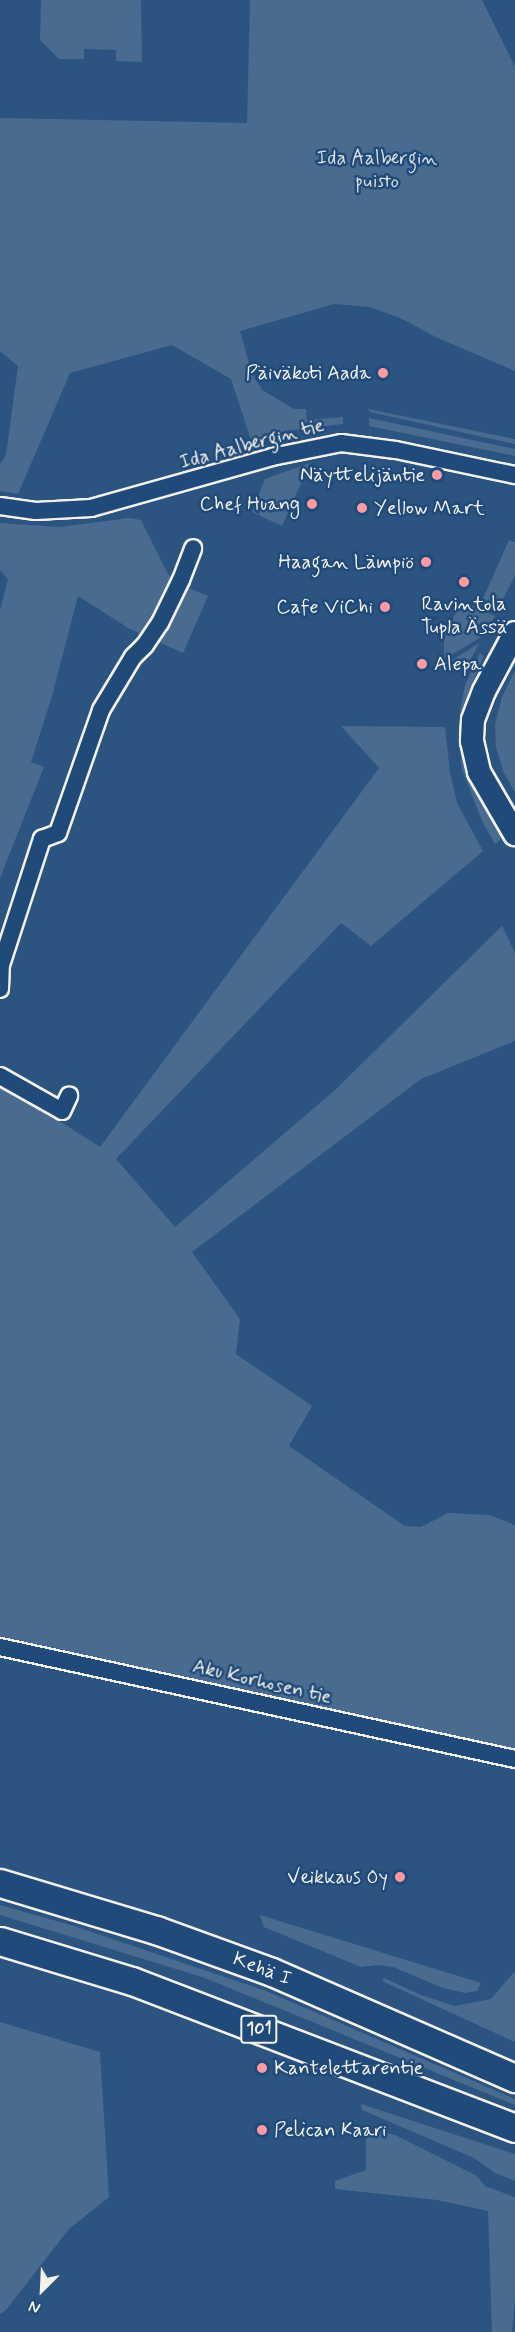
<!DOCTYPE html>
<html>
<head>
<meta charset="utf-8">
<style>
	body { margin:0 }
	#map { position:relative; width:515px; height:2332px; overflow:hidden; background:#2c5481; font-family:Mynerve,sans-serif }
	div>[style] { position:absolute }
	.green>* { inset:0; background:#496b90 }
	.roads { filter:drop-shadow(2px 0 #f4f1e8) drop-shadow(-2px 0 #f4f1e8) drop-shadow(0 2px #f4f1e8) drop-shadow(0 -2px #f4f1e8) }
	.minor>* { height:16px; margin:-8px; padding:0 8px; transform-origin:8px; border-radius:8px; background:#1f4a7a }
	.secondary>* { height:22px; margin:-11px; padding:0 11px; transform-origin:11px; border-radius:11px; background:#1f4a7a }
	.trunk>* { height:27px; margin:-13.5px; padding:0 13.5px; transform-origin:13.5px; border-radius:13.5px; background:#1f4a7a }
	.dots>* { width:16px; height:16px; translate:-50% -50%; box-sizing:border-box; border:3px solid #1f4a7a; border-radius:50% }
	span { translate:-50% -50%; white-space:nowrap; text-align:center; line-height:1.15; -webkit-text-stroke:5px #1f4a7a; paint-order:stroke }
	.shield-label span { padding:2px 4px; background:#1f4a7a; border:2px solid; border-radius:4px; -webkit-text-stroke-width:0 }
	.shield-label { font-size:18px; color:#f4f1e8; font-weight:700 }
	.park-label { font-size:20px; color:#dadddb }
	.poi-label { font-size:20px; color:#f4f1e8 }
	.right { translate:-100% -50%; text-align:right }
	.left { translate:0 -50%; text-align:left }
	.street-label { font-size:20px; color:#f4f1e8 }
	.north { position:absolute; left:12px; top:2260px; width:60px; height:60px; -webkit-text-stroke:4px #1f4a7a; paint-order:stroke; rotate:204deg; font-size:16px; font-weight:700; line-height:24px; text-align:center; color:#f4f1e8 }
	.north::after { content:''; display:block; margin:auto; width:21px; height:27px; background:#f4f1e8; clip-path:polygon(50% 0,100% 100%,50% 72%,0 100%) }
</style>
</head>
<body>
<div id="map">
	<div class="green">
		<div style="clip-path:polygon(41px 0,141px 0,142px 62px,116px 61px,116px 50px,84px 49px,84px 59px,59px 59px,40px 40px)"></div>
		<div style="clip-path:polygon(250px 0,482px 0,515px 67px,515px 371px,438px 338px,400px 318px,370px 307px,334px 304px,240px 331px,252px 374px,262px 390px,294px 409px,306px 409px,307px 420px,343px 417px,343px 424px,285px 431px,252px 443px,231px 379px,172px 345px,70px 373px,18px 494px,0 491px,0 464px,6px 455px,18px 366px,0 351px,0 118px,247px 123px)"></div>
		<div style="clip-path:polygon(368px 409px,515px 439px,515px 444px,370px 412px)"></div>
		<div style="clip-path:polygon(369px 418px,515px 449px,515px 456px,369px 426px)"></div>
		<div style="clip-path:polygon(310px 463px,282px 526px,252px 512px,265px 479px)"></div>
		<div style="clip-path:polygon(129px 518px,141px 520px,168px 574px,181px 585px,208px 596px,183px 653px,130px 629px,78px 596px,52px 696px,31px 762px,44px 767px,0 878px,0 610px,8px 579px,0 570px,0 523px,59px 527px)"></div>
		<div style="clip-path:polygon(509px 540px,515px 542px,515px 575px,498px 609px,482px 601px)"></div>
		<div style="clip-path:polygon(461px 601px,495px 616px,483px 636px,444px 659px,444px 639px)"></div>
		<div style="clip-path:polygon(480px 642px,467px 666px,449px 662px,481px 642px)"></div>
		<div style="clip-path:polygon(480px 653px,484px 656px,470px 688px,464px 712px,460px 711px,465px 685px)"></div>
		<div style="clip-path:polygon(515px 670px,515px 792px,503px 771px,496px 747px,495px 724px,502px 697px)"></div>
		<div style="clip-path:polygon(341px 726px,445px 727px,450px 773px,457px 803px,483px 851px,371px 946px,341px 923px,116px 1159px,175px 1227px,334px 1091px,502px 926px,515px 953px,515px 1041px,421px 1079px,192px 1252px,240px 1319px,236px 1354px,312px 1406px,289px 1446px,405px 1526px,421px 1527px,448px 1513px,489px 1515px,515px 1525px,515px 1749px,0 1636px,0 1083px,100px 1147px,379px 768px)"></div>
		<div style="clip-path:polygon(464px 748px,468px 770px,479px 795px,503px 837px,495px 844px,482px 821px,462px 769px,460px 751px)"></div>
		<div style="clip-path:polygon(0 1905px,74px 1926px,266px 1991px,515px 2099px,515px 2105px,205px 1978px,0 1915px)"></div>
		<div style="clip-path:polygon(260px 1915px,481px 1983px,477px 1991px,465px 1993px,443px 1988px,393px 1967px,378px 1965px,361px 1967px,264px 1927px)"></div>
		<div style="clip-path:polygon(515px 1971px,515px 2042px,382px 1981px,384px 1978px,421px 1995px,455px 2006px,491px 1999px)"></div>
		<div style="clip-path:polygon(0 2022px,100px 2052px,109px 2197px,69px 2229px,6px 2310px,0 2314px)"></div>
		<div style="clip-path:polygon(361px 2104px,515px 2154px,515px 2181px,495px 2173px,474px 2158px,362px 2110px)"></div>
		<div style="clip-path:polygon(366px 2128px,395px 2135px,477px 2176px,485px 2186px,515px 2197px,515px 2298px,512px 2332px,492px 2332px,488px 2211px,437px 2200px,335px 2189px,335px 2181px,366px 2170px)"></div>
	</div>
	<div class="roads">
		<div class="minor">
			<div style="left:0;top:506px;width:36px;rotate:8deg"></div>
			<div style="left:36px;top:511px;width:55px;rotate:-3.1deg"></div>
			<div style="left:91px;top:508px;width:188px;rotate:-15.7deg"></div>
			<div style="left:272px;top:457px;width:70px;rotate:-11.5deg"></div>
			<div style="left:341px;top:443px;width:55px;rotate:7.3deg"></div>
			<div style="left:396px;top:450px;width:122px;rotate:11.9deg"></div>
			<div style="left:0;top:989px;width:24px;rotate:-88deg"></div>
			<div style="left:1px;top:965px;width:133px;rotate:-72deg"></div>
			<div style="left:42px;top:839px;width:17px;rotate:-21deg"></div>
			<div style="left:58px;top:833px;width:130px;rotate:-70.7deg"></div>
			<div style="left:101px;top:710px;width:62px;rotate:-58.9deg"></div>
			<div style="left:133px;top:657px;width:17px;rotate:-45deg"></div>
			<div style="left:145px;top:645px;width:27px;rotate:-56deg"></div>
			<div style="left:160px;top:623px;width:48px;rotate:-64deg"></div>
			<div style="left:181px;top:580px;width:34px;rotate:-69deg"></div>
			<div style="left:0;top:1076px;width:71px;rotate:29.4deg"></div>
			<div style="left:62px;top:1111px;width:17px;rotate:-65deg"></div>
			<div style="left:0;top:1647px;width:527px;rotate:12.27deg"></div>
		</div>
		<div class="secondary">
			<div style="left:515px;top:633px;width:66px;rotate:118.1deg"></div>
			<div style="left:484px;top:691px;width:31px;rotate:111deg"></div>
			<div style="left:473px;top:720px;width:21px;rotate:93deg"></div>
			<div style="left:472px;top:741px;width:32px;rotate:77deg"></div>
			<div style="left:479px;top:772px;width:72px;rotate:59.9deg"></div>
		</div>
		<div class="trunk">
			<div style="left:0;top:1883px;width:163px;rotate:16.8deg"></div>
			<div style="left:156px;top:1930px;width:123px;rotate:19.9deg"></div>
			<div style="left:272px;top:1972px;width:265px;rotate:23.6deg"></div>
			<div style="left:0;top:1941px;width:138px;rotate:16.9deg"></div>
			<div style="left:132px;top:1981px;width:410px;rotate:21deg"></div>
		</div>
	</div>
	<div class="dots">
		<div style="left:383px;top:373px;background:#ff9aa2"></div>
		<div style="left:437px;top:475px;background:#ff9aa2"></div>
		<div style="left:312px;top:504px;background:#ff9aa2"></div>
		<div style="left:362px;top:508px;background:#ff9aa2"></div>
		<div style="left:426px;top:562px;background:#ff9aa2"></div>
		<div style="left:464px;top:582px;background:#ff9aa2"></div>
		<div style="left:385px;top:607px;background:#ff9aa2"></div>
		<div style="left:422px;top:664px;background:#ff9aa2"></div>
		<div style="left:400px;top:1877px;background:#ff9aa2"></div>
		<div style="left:262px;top:2068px;background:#ff9aa2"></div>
		<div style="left:262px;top:2130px;background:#ff9aa2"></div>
	</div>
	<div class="shield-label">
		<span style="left:259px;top:2029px">101</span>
	</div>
	<div class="park-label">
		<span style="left:377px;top:170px">Ida Aalbergin<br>puisto</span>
	</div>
	<div class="poi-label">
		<span class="right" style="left:371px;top:373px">Päiväkoti Aada</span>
		<span class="right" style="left:425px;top:475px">Näyttelijäntie</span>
		<span class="right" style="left:300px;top:504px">Chef Huang</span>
		<span class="left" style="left:374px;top:508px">Yellow Mart</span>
		<span class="right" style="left:414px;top:562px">Haagan Lämpiö</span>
		<span style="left:464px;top:616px">Ravintola<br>Tupla Ässä</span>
		<span class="right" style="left:373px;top:607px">Cafe ViChi</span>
		<span class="left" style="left:434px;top:664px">Alepa</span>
		<span class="right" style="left:388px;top:1877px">Veikkaus Oy</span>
		<span class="left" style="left:274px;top:2068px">Kantelettarentie</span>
		<span class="left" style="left:274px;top:2130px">Pelican Kaari</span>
	</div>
	<div class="street-label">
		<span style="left:252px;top:444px;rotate:-15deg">Ida Aalbergin tie</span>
		<span style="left:262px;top:1682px;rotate:13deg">Aku Korhosen tie</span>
		<span style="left:262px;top:1969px;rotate:21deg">Kehä I</span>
	</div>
	<div class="north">N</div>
</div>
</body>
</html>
